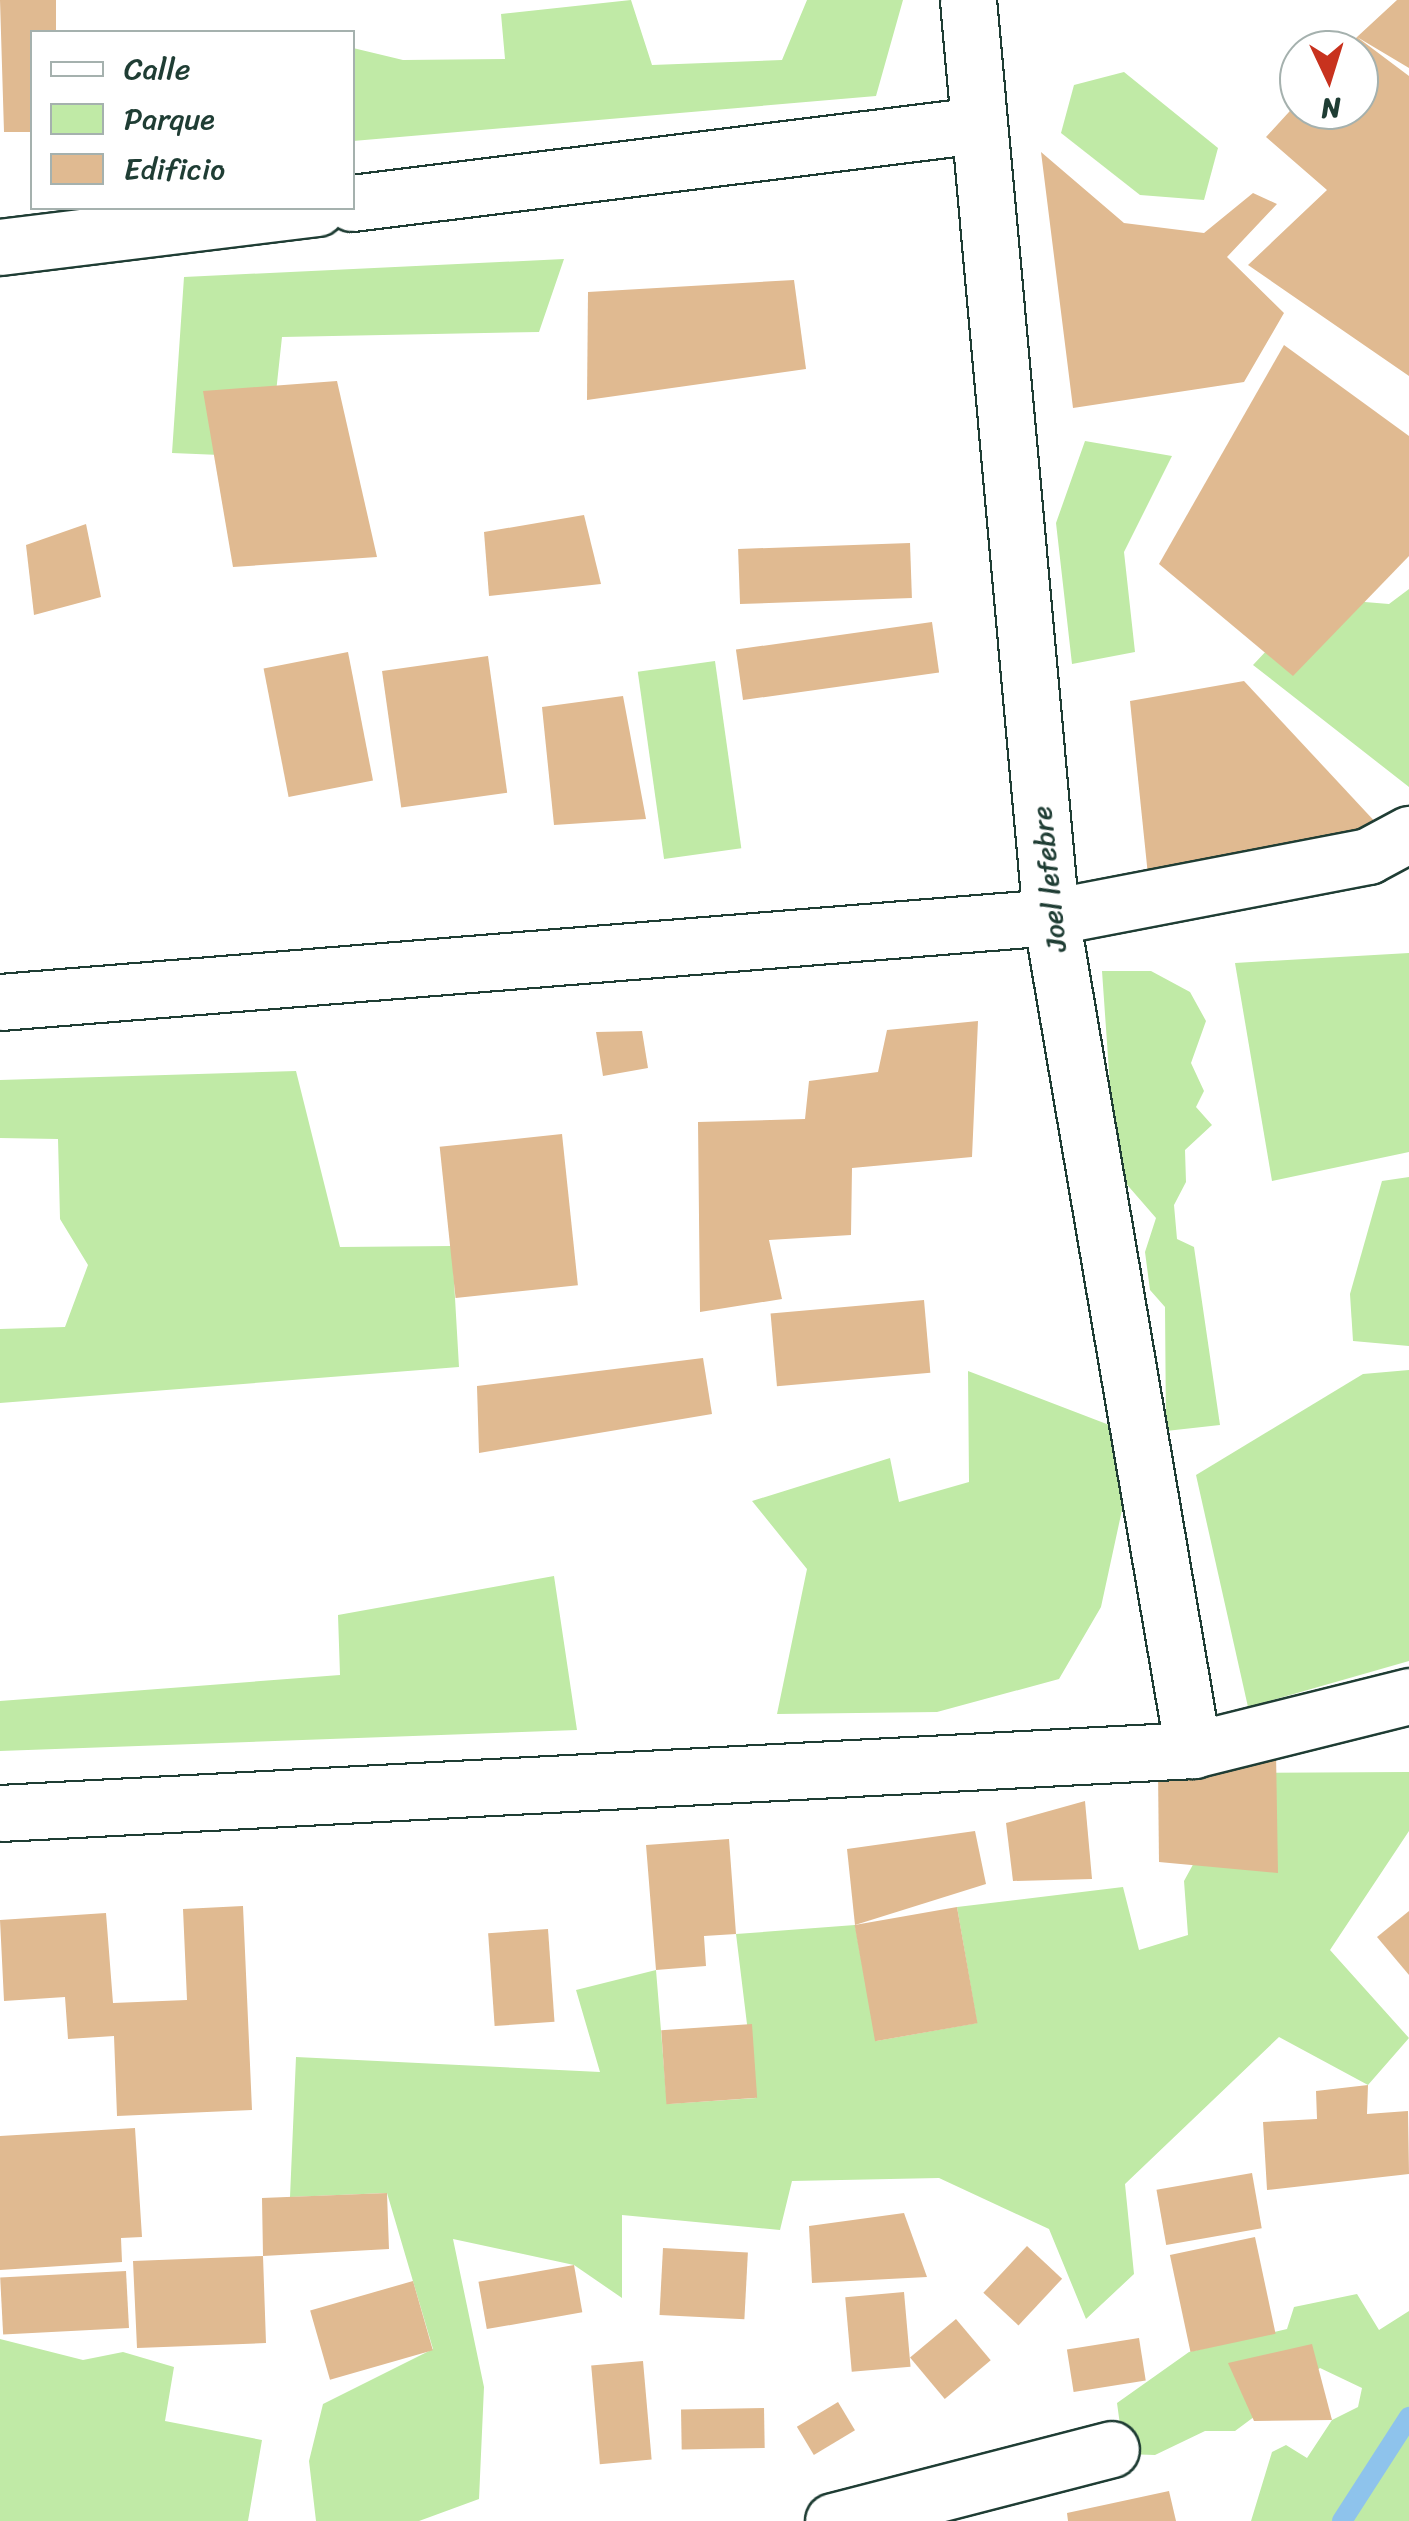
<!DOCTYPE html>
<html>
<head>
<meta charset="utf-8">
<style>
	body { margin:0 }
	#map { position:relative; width:1409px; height:2521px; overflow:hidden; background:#fff; font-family:Sriracha,sans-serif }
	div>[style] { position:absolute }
	.green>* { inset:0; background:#c0eaa6; transform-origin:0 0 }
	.stream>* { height:20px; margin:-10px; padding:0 10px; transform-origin:10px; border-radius:10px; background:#8ec3ec }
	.building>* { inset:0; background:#e0ba91; transform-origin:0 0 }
	.roads { filter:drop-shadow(2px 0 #1f3d34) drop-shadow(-2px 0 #1f3d34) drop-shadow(0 2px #1f3d34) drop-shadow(0 -2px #1f3d34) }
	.street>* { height:55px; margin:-27.5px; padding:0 27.5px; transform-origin:27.5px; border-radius:27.5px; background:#fff }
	span { translate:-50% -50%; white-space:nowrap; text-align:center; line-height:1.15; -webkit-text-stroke:8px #fff; paint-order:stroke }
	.street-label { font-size:28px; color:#1f3d34 }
	.legend { position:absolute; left:30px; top:30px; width:325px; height:180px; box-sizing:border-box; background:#fff; border:2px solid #a5b1ae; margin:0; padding:12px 18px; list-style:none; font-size:30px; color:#1f3d34 }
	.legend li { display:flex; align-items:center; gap:20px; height:50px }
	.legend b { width:50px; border:2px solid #a5b1ae }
	.north { position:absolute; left:1279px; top:30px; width:100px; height:100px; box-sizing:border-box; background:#fff; border:2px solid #a5b1ae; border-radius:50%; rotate:176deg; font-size:28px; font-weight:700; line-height:40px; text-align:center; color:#1f3d34 }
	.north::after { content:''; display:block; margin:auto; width:35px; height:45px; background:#c8321e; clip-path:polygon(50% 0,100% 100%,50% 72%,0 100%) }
</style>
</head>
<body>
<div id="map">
	<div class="green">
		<div style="clip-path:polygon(631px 0,652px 65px,782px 60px,807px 0,903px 0,876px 96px,353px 141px,353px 48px,403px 60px,505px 59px,501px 14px)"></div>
		<div style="clip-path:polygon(1124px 72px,1218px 148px,1204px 200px,1140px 195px,1061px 133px,1074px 85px)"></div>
		<div style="clip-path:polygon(564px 259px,539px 332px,282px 337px,269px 457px,172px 453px,184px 277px)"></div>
		<div style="clip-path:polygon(1085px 441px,1172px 456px,1124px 552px,1135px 652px,1072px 664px,1056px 523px)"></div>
		<div style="clip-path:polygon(1409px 589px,1409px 787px,1253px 665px,1316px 598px,1389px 604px)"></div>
		<div style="left:715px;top:661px;width:189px;height:78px;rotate:82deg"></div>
		<div style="clip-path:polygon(1409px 953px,1409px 1152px,1272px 1181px,1235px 963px)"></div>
		<div style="clip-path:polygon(1102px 971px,1151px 971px,1190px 992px,1206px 1021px,1191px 1063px,1204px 1091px,1196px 1107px,1212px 1125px,1185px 1150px,1186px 1182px,1174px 1205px,1177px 1239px,1194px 1247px,1220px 1425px,1166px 1431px,1165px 1307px,1150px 1290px,1145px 1252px,1156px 1218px,1116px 1172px)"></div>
		<div style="clip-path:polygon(296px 1071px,340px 1247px,452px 1246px,459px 1367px,0 1403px,0 1329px,65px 1327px,88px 1265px,60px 1219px,58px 1139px,0 1138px,0 1080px)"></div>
		<div style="clip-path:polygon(1409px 1177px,1409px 1346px,1353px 1341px,1350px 1294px,1382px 1181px)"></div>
		<div style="clip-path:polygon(1409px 1370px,1409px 1661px,1248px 1707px,1196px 1475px,1363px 1374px)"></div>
		<div style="clip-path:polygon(968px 1371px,1138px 1436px,1101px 1607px,1059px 1679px,937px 1712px,777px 1714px,807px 1569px,752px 1501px,890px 1458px,899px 1502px,969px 1482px)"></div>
		<div style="clip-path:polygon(554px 1576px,577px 1730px,0 1751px,0 1701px,340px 1675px,338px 1615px)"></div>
		<div style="clip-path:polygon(1409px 1772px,1409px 1831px,1330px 1950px,1409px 2038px,1368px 2085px,1279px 2037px,1125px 2184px,1134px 2274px,1086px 2319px,1049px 2229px,939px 2178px,792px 2181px,780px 2230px,622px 2215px,622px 2298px,574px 2265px,453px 2239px,484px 2387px,479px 2499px,419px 2521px,316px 2521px,309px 2461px,323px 2404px,433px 2349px,387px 2193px,290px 2197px,296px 2057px,600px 2072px,576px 1990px,656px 1970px,667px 2104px,756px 2098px,736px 1934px,855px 1925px,876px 2041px,977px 2023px,957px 1907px,1123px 1887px,1139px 1950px,1188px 1935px,1184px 1881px,1243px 1773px)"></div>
		<div style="clip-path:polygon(1357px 2294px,1379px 2330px,1409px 2311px,1409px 2521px,1251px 2521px,1272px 2452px,1286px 2445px,1307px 2458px,1332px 2420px,1358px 2407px,1362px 2388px,1320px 2368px,1235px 2431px,1205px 2431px,1155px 2455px,1124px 2454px,1117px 2403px,1189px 2352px,1287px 2329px,1294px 2307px)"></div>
		<div style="clip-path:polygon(0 2339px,83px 2360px,123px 2352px,174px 2367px,165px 2421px,262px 2440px,248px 2521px,0 2521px)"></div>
	</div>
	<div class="stream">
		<div style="left:1342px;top:2521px;width:124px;rotate:-57.2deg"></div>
	</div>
	<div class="building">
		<div style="clip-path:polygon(0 0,56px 0,56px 32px,32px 32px,32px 132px,4px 132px)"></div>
		<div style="clip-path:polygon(1397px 0,1409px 0,1409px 68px,1357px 37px,1409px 76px,1409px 376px,1248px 265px,1327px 190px,1266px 137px,1299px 101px,1299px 110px,1359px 110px,1359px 50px,1345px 50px,1357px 37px)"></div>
		<div style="clip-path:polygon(1041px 152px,1124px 223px,1204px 233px,1253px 193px,1277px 204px,1227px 257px,1284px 313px,1244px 382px,1073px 408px)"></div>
		<div style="clip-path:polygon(794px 280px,806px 369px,587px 400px,588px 292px)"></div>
		<div style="clip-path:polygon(1284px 345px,1409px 436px,1409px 556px,1293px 676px,1159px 564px)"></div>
		<div style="clip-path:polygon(337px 381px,377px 557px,233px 567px,203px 391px)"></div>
		<div style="clip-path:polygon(584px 515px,601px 584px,489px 596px,484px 532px)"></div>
		<div style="clip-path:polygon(86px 524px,101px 597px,34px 615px,26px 545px)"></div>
		<div style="left:910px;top:543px;width:55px;height:172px;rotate:88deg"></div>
		<div style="left:932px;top:622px;width:51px;height:198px;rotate:82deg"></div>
		<div style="left:348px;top:652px;width:131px;height:86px;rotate:79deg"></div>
		<div style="left:488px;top:656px;width:138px;height:107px;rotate:82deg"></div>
		<div style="clip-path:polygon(1244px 681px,1379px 826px,1149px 885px,1130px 701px)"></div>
		<div style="clip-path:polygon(623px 696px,646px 819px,554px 825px,542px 707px)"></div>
		<div style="clip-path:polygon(978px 1021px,972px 1157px,852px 1168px,851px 1235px,769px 1240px,782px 1299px,700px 1312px,698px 1122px,805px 1119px,809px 1081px,878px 1072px,887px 1030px)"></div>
		<div style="clip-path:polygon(642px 1031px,648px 1068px,603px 1076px,596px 1032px)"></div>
		<div style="left:562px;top:1134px;width:152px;height:123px;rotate:84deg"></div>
		<div style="left:924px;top:1300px;width:73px;height:154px;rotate:85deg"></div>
		<div style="clip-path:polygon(703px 1358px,712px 1414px,479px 1453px,477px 1386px)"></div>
		<div style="clip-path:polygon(1276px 1752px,1278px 1873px,1159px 1862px,1158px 1770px)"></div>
		<div style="clip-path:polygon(1085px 1801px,1092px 1879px,1013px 1881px,1006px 1823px)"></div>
		<div style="clip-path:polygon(975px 1831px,986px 1884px,855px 1925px,847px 1849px)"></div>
		<div style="clip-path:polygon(729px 1839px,736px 1934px,704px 1936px,706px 1966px,656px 1970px,646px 1845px)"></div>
		<div style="clip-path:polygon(243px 1906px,252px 2110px,117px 2116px,114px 2036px,68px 2039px,65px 1997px,4px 2001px,0 1920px,106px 1913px,113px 2003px,187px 2000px,183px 1909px)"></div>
		<div style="left:957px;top:1907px;width:118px;height:104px;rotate:80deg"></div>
		<div style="clip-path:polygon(1409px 1911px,1409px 1975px,1377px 1937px)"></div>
		<div style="left:548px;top:1929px;width:93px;height:60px;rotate:86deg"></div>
		<div style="left:752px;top:2024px;width:74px;height:91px;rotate:86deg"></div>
		<div style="clip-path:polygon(1368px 2085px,1367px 2114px,1408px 2111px,1409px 2174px,1267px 2190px,1263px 2122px,1317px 2119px,1316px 2091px)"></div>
		<div style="clip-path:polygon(135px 2128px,142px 2237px,121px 2238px,122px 2262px,0 2270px,0 2136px)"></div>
		<div style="left:1252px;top:2173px;width:56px;height:97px;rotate:80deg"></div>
		<div style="clip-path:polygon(387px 2193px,389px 2249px,263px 2256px,266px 2343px,137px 2348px,133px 2261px,263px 2256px,262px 2198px)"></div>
		<div style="clip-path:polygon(904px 2213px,927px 2277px,812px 2283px,809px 2226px)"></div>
		<div style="left:1255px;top:2237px;width:99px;height:87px;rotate:78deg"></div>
		<div style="left:1027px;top:2246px;width:48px;height:64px;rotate:43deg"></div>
		<div style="left:663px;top:2248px;width:85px;height:67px;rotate:3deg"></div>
		<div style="left:574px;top:2265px;width:48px;height:97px;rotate:80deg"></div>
		<div style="left:126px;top:2271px;width:57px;height:126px;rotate:87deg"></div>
		<div style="left:413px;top:2281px;width:72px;height:107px;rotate:74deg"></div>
		<div style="left:904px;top:2292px;width:75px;height:59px;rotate:85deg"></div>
		<div style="left:956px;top:2319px;width:54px;height:60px;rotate:50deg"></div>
		<div style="left:1139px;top:2338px;width:43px;height:73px;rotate:81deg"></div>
		<div style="clip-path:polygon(1312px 2344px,1332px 2420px,1254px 2421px,1228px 2363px)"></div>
		<div style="left:643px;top:2361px;width:99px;height:52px;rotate:85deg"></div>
		<div style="left:838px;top:2402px;width:33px;height:48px;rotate:59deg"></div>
		<div style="left:764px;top:2408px;width:40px;height:83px;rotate:89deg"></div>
		<div style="clip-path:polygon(1169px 2491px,1176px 2521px,1068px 2521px,1067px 2513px)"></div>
	</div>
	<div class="roads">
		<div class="street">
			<div style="left:968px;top:0;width:921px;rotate:84.83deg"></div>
			<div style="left:1051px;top:917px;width:845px;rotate:80.33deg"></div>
			<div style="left:352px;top:203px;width:631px;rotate:-7.1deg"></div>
			<div style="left:0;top:247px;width:319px;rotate:-7deg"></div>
			<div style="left:0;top:1002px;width:1054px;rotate:-4.62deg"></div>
			<div style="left:1051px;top:917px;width:323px;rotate:-10.9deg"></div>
			<div style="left:1368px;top:856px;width:47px;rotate:-28.2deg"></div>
			<div style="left:0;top:1813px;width:1195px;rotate:-3.02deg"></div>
			<div style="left:1193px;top:1750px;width:223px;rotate:-14deg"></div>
			<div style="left:833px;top:2521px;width:287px;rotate:-14.5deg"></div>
		</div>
	</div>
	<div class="street-label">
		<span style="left:1049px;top:879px;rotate:-96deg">Joel lefebre</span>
	</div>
	<ul class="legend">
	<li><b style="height:12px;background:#fff"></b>Calle</li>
	<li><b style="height:28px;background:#c0eaa6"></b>Parque</li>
	<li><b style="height:28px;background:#e0ba91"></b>Edificio</li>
	</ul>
	<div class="north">N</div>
</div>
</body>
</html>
